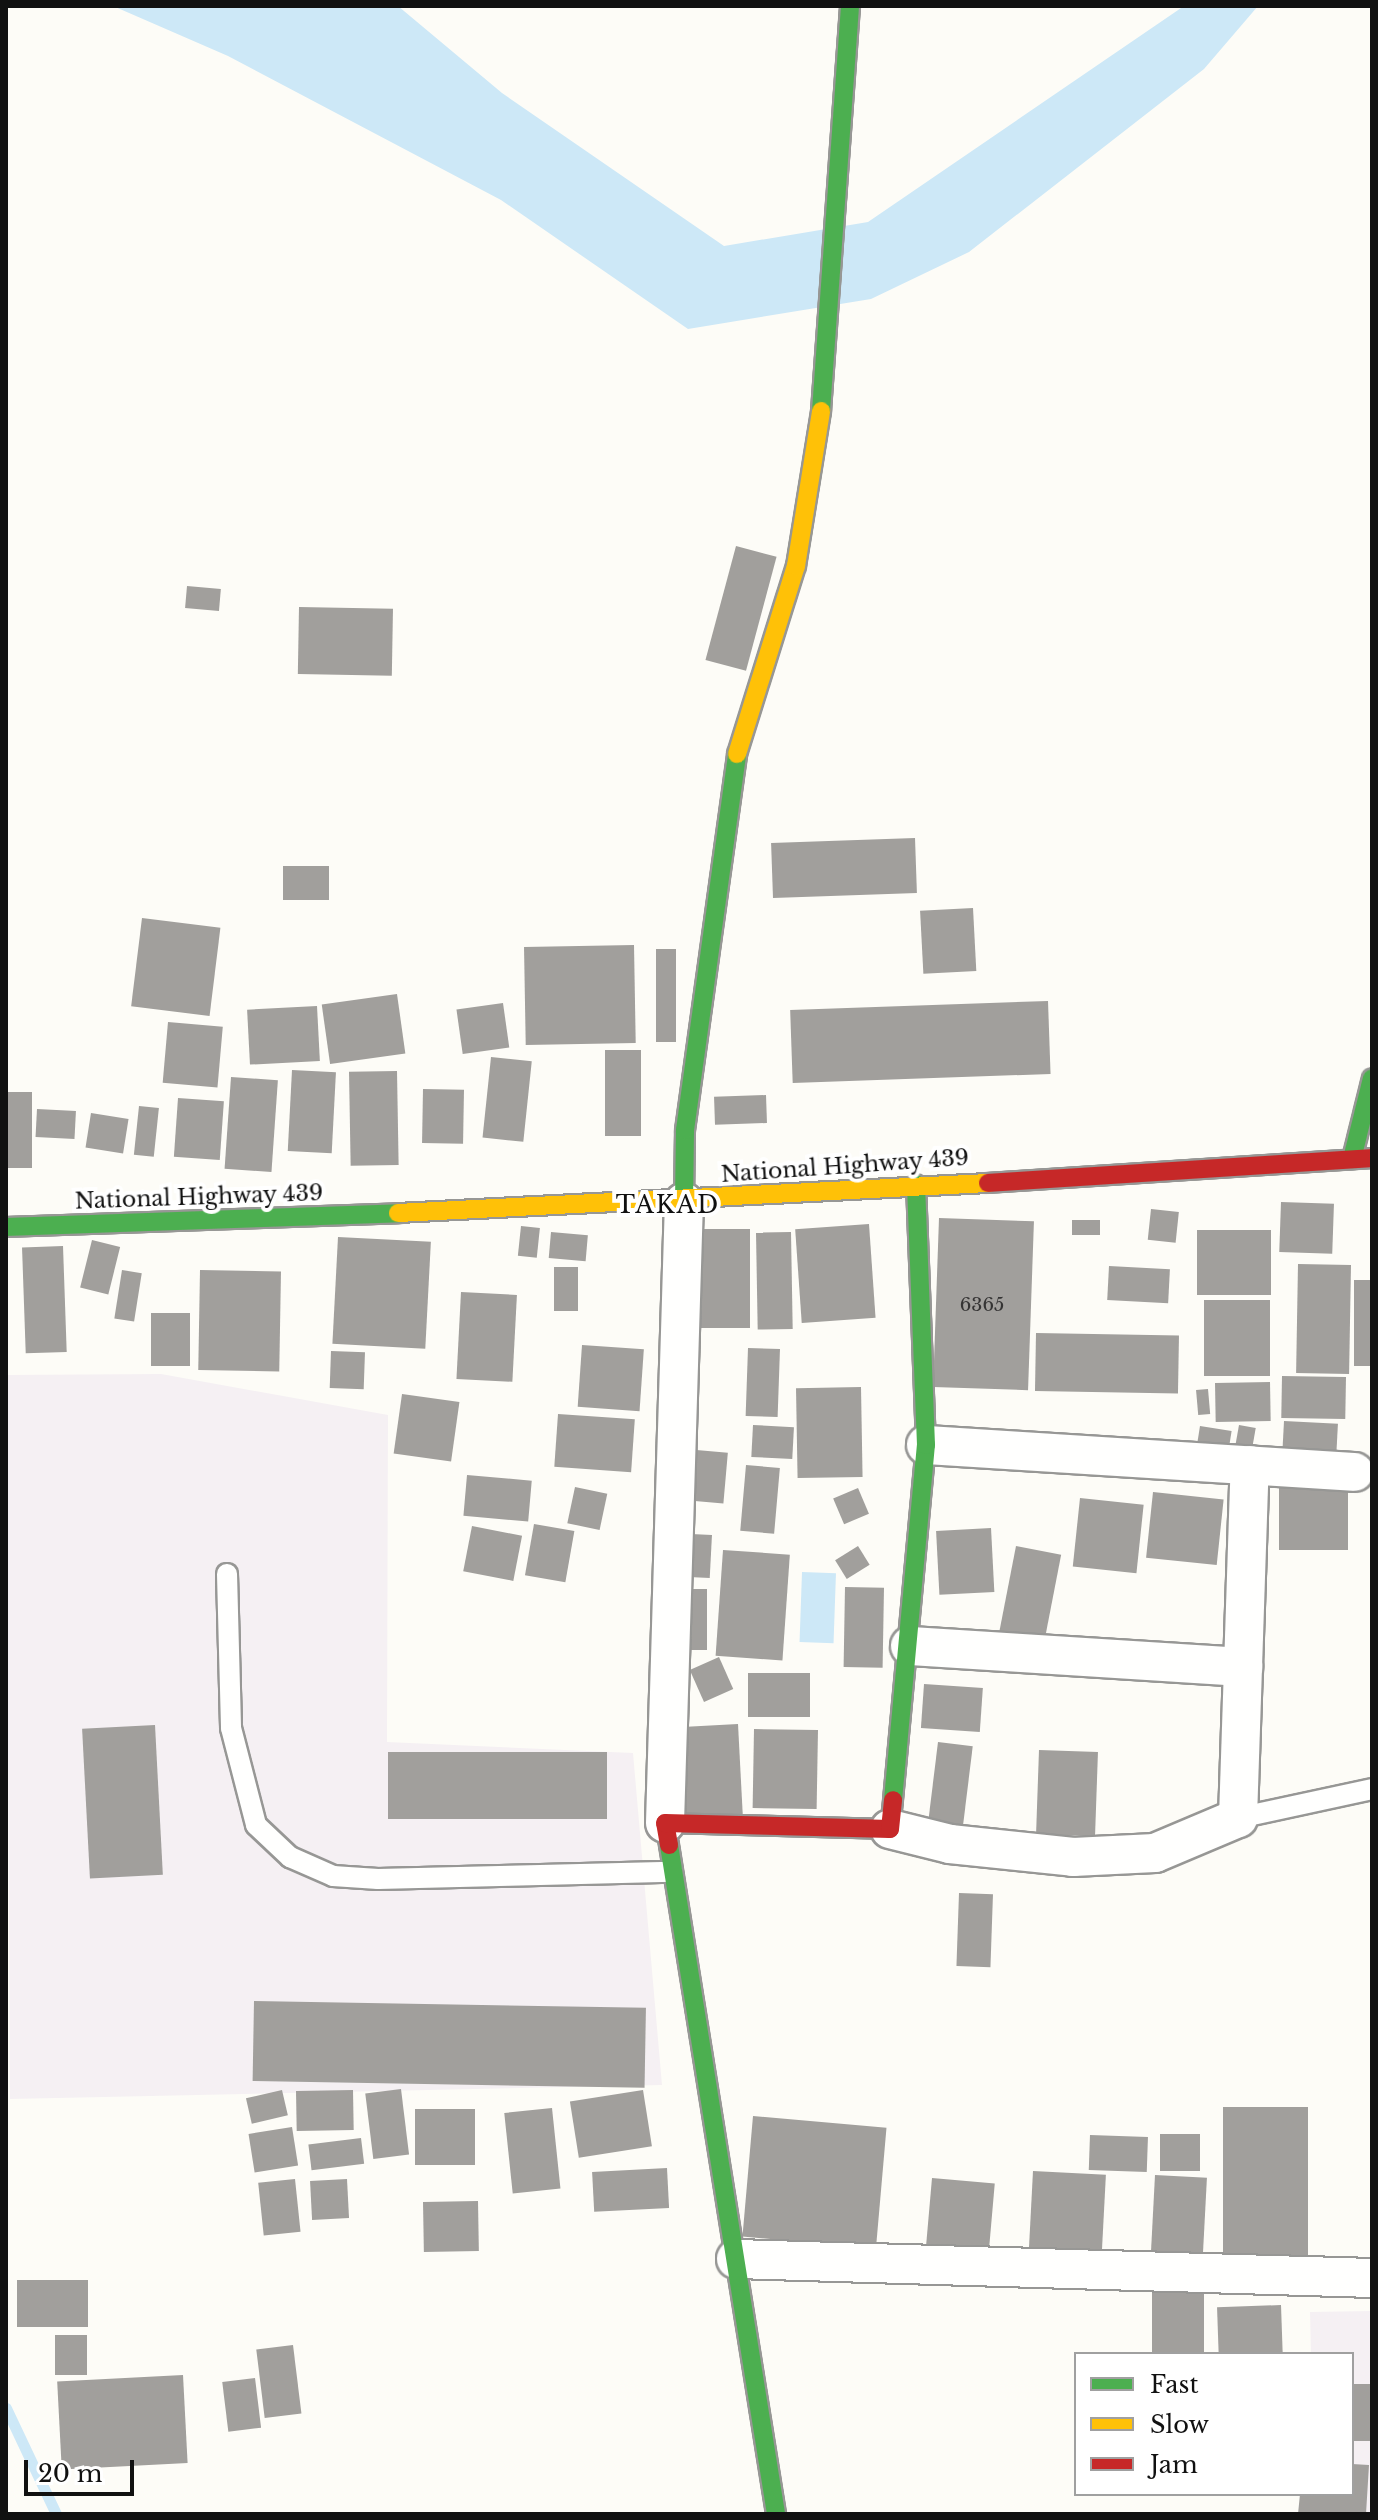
<!DOCTYPE html>
<html>
<head>
<meta charset="utf-8">
<style>
	body { margin:0 }
	#map { position:relative; width:1378px; height:2520px; overflow:hidden; background:#fdfcf7; font-family:"Libre Baskerville",serif }
	div>[style] { position:absolute }
	.industrial>* { inset:0; background:#f5f0f3 }
	.water>* { inset:0; background:#cde8f7; transform-origin:0 0 }
	.stream>* { height:11px; margin:-5.5px; padding:0 5.5px; transform-origin:5.5px; border-radius:5.5px; background:#cde8f7 }
	.building>* { inset:0; background:#a19f9c; transform-origin:0 0 }
	.roads { filter:drop-shadow(2px 0 #979795) drop-shadow(-2px 0 #979795) drop-shadow(0 2px #979795) drop-shadow(0 -2px #979795) }
	.lane>* { height:20px; margin:-10px; padding:0 10px; transform-origin:10px; border-radius:10px; background:#fffffe }
	.street>* { height:38px; margin:-19px; padding:0 19px; transform-origin:19px; border-radius:19px; background:#fffffe }
	.fast>* { height:18px; margin:-9px; padding:0 9px; transform-origin:9px; border-radius:9px; background:#4caf50 }
	.slow>* { height:18px; margin:-9px; padding:0 9px; transform-origin:9px; border-radius:9px; background:#ffc107 }
	.jam>* { height:18px; margin:-9px; padding:0 9px; transform-origin:9px; border-radius:9px; background:#c62828 }
	span { translate:-50% -50%; white-space:nowrap; text-align:center; line-height:1.15; -webkit-text-stroke:8px #fff; paint-order:stroke }
	.number-label { font-size:18px; color:#353434 }
	.number-label span { -webkit-text-stroke-width:0 }
	.street-label { font-size:22px; color:#111 }
	.neighbourhood-label { font-size:24px; color:#111; letter-spacing:2px }
	.frame { position:absolute; inset:0; border:8px solid #111; pointer-events:none }
	.legend { position:absolute; left:1074px; top:2352px; width:280px; height:144px; box-sizing:border-box; background:#fff; border:2px solid #a0a0a0; margin:0; padding:10px 14px; list-style:none; font-size:24px; color:#111 }
	.legend li { display:flex; align-items:center; gap:16px; height:40px }
	.legend b { width:40px; border:2px solid #a0a0a0 }
	.scale { position:absolute; left:24px; top:2460px; width:110px; height:36px; box-sizing:border-box; border:4px solid #111; border-top:0; padding-left:10px; font-size:24px; line-height:28px; white-space:nowrap; color:#111; -webkit-text-stroke:6px #fff; paint-order:stroke }
</style>
</head>
<body>
<div id="map">
	<div class="industrial">
		<div style="clip-path:polygon(161px 1374px,388px 1415px,387px 1742px,633px 1753px,662px 2085px,10px 2099px,6px 1375px)"></div>
		<div style="clip-path:polygon(1372px 2311px,1372px 2514px,1305px 2514px,1352px 2494px,1352px 2354px,1311px 2354px,1310px 2312px)"></div>
	</div>
	<div class="water">
		<div style="clip-path:polygon(113px 6px,398px 6px,502px 93px,724px 246px,868px 222px,1184px 6px,1258px 6px,1204px 69px,969px 252px,871px 299px,688px 329px,501px 200px,228px 56px)"></div>
		<div style="left:802px;top:1572px;width:34px;height:70px;rotate:2deg"></div>
	</div>
	<div class="stream">
		<div style="left:6px;top:2408px;width:117px;rotate:64.7deg"></div>
	</div>
	<div class="building">
		<div style="left:736px;top:546px;width:42px;height:118px;rotate:15deg"></div>
		<div style="left:187px;top:586px;width:34px;height:22px;rotate:5deg"></div>
		<div style="left:299px;top:607px;width:94px;height:67px;rotate:1deg"></div>
		<div style="left:915px;top:838px;width:55px;height:144px;rotate:88deg"></div>
		<div style="left:283px;top:866px;width:46px;height:34px"></div>
		<div style="left:973px;top:908px;width:63px;height:53px;rotate:87deg"></div>
		<div style="left:142px;top:918px;width:79px;height:89px;rotate:7deg"></div>
		<div style="left:634px;top:945px;width:98px;height:110px;rotate:89deg"></div>
		<div style="left:656px;top:949px;width:20px;height:93px"></div>
		<div style="left:397px;top:994px;width:60px;height:76px;rotate:82deg"></div>
		<div style="left:1048px;top:1001px;width:73px;height:258px;rotate:88deg"></div>
		<div style="left:503px;top:1003px;width:45px;height:47px;rotate:82deg"></div>
		<div style="left:317px;top:1006px;width:55px;height:70px;rotate:87deg"></div>
		<div style="left:168px;top:1022px;width:55px;height:61px;rotate:5deg"></div>
		<div style="left:605px;top:1050px;width:36px;height:86px"></div>
		<div style="left:491px;top:1057px;width:41px;height:81px;rotate:6deg"></div>
		<div style="left:292px;top:1070px;width:44px;height:81px;rotate:3deg"></div>
		<div style="left:397px;top:1071px;width:94px;height:48px;rotate:89deg"></div>
		<div style="left:231px;top:1077px;width:47px;height:92px;rotate:4deg"></div>
		<div style="left:423px;top:1089px;width:41px;height:54px;rotate:1deg"></div>
		<div style="left:6px;top:1092px;width:26px;height:76px"></div>
		<div style="left:766px;top:1095px;width:28px;height:52px;rotate:88deg"></div>
		<div style="left:178px;top:1098px;width:46px;height:59px;rotate:4deg"></div>
		<div style="left:139px;top:1106px;width:20px;height:49px;rotate:6deg"></div>
		<div style="left:37px;top:1109px;width:39px;height:28px;rotate:3deg"></div>
		<div style="left:91px;top:1113px;width:38px;height:35px;rotate:9deg"></div>
		<div style="left:1281px;top:1202px;width:53px;height:50px;rotate:2deg"></div>
		<div style="left:1151px;top:1209px;width:28px;height:31px;rotate:6deg"></div>
		<div style="left:939px;top:1218px;width:95px;height:169px;rotate:2deg"></div>
		<div style="left:1072px;top:1220px;width:28px;height:15px"></div>
		<div style="left:869px;top:1224px;width:94px;height:74px;rotate:86deg"></div>
		<div style="left:521px;top:1226px;width:19px;height:30px;rotate:6deg"></div>
		<div style="left:750px;top:1229px;width:99px;height:52px;rotate:90deg"></div>
		<div style="left:1271px;top:1230px;width:65px;height:74px;rotate:90deg"></div>
		<div style="left:551px;top:1232px;width:37px;height:26px;rotate:5deg"></div>
		<div style="left:791px;top:1232px;width:97px;height:35px;rotate:89deg"></div>
		<div style="left:338px;top:1237px;width:93px;height:107px;rotate:3deg"></div>
		<div style="left:92px;top:1240px;width:29px;height:49px;rotate:14deg"></div>
		<div style="left:63px;top:1246px;width:106px;height:41px;rotate:88deg"></div>
		<div style="left:1298px;top:1264px;width:53px;height:109px;rotate:1deg"></div>
		<div style="left:1109px;top:1266px;width:61px;height:34px;rotate:3deg"></div>
		<div style="left:554px;top:1267px;width:24px;height:44px"></div>
		<div style="left:122px;top:1270px;width:20px;height:49px;rotate:9deg"></div>
		<div style="left:200px;top:1270px;width:81px;height:100px;rotate:1deg"></div>
		<div style="left:1354px;top:1280px;width:18px;height:86px"></div>
		<div style="left:461px;top:1292px;width:56px;height:87px;rotate:3deg"></div>
		<div style="left:1270px;top:1300px;width:76px;height:66px;rotate:90deg"></div>
		<div style="left:190px;top:1313px;width:53px;height:39px;rotate:90deg"></div>
		<div style="left:1036px;top:1333px;width:143px;height:58px;rotate:1deg"></div>
		<div style="left:582px;top:1345px;width:62px;height:62px;rotate:4deg"></div>
		<div style="left:748px;top:1348px;width:32px;height:68px;rotate:2deg"></div>
		<div style="left:331px;top:1351px;width:34px;height:37px;rotate:2deg"></div>
		<div style="left:1282px;top:1376px;width:64px;height:42px;rotate:1deg"></div>
		<div style="left:1270px;top:1382px;width:39px;height:55px;rotate:89deg"></div>
		<div style="left:861px;top:1387px;width:90px;height:65px;rotate:89deg"></div>
		<div style="left:1208px;top:1389px;width:25px;height:12px;rotate:85deg"></div>
		<div style="left:402px;top:1394px;width:58px;height:60px;rotate:8deg"></div>
		<div style="left:558px;top:1414px;width:77px;height:53px;rotate:4deg"></div>
		<div style="left:1284px;top:1421px;width:54px;height:38px;rotate:3deg"></div>
		<div style="left:753px;top:1425px;width:41px;height:32px;rotate:3deg"></div>
		<div style="left:1239px;top:1425px;width:17px;height:27px;rotate:10deg"></div>
		<div style="left:1200px;top:1426px;width:32px;height:23px;rotate:9deg"></div>
		<div style="left:685px;top:1449px;width:43px;height:51px;rotate:5deg"></div>
		<div style="left:746px;top:1465px;width:34px;height:66px;rotate:5deg"></div>
		<div style="left:467px;top:1475px;width:65px;height:41px;rotate:5deg"></div>
		<div style="left:1279px;top:1485px;width:69px;height:65px"></div>
		<div style="left:575px;top:1487px;width:33px;height:37px;rotate:12deg"></div>
		<div style="left:858px;top:1488px;width:28px;height:27px;rotate:67deg"></div>
		<div style="left:1153px;top:1492px;width:71px;height:66px;rotate:6deg"></div>
		<div style="left:1080px;top:1498px;width:64px;height:69px;rotate:6deg"></div>
		<div style="left:534px;top:1524px;width:41px;height:52px;rotate:10deg"></div>
		<div style="left:472px;top:1526px;width:51px;height:46px;rotate:11deg"></div>
		<div style="left:991px;top:1528px;width:64px;height:55px;rotate:87deg"></div>
		<div style="left:691px;top:1534px;width:21px;height:43px;rotate:3deg"></div>
		<div style="left:858px;top:1546px;width:22px;height:27px;rotate:58deg"></div>
		<div style="left:1016px;top:1546px;width:46px;height:89px;rotate:11deg"></div>
		<div style="left:723px;top:1550px;width:67px;height:106px;rotate:4deg"></div>
		<div style="left:845px;top:1587px;width:39px;height:80px;rotate:1deg"></div>
		<div style="left:684px;top:1589px;width:23px;height:61px"></div>
		<div style="left:719px;top:1657px;width:35px;height:32px;rotate:66deg"></div>
		<div style="left:748px;top:1673px;width:62px;height:44px"></div>
		<div style="left:924px;top:1684px;width:59px;height:44px;rotate:4deg"></div>
		<div style="left:738px;top:1724px;width:96px;height:65px;rotate:87deg"></div>
		<div style="left:155px;top:1725px;width:150px;height:73px;rotate:87deg"></div>
		<div style="left:754px;top:1729px;width:64px;height:79px;rotate:1deg"></div>
		<div style="left:938px;top:1742px;width:35px;height:81px;rotate:7deg"></div>
		<div style="left:1039px;top:1750px;width:59px;height:84px;rotate:2deg"></div>
		<div style="left:607px;top:1752px;width:67px;height:219px;rotate:90deg"></div>
		<div style="left:959px;top:1893px;width:34px;height:73px;rotate:2deg"></div>
		<div style="left:254px;top:2001px;width:392px;height:80px;rotate:1deg"></div>
		<div style="left:401px;top:2089px;width:66px;height:36px;rotate:83deg"></div>
		<div style="left:282px;top:2090px;width:26px;height:37px;rotate:77deg"></div>
		<div style="left:353px;top:2090px;width:40px;height:57px;rotate:89deg"></div>
		<div style="left:643px;top:2090px;width:57px;height:74px;rotate:81deg"></div>
		<div style="left:1223px;top:2107px;width:85px;height:150px"></div>
		<div style="left:552px;top:2108px;width:81px;height:48px;rotate:84deg"></div>
		<div style="left:475px;top:2109px;width:56px;height:60px;rotate:90deg"></div>
		<div style="left:753px;top:2116px;width:134px;height:121px;rotate:5deg"></div>
		<div style="left:292px;top:2127px;width:39px;height:44px;rotate:81deg"></div>
		<div style="left:1160px;top:2134px;width:40px;height:37px"></div>
		<div style="left:1090px;top:2135px;width:58px;height:35px;rotate:2deg"></div>
		<div style="left:361px;top:2138px;width:26px;height:53px;rotate:83deg"></div>
		<div style="left:667px;top:2168px;width:40px;height:75px;rotate:87deg"></div>
		<div style="left:1033px;top:2171px;width:73px;height:90px;rotate:3deg"></div>
		<div style="left:1155px;top:2175px;width:52px;height:85px;rotate:3deg"></div>
		<div style="left:932px;top:2178px;width:63px;height:76px;rotate:5deg"></div>
		<div style="left:295px;top:2179px;width:53px;height:37px;rotate:84deg"></div>
		<div style="left:347px;top:2179px;width:39px;height:37px;rotate:87deg"></div>
		<div style="left:478px;top:2201px;width:50px;height:55px;rotate:89deg"></div>
		<div style="left:17px;top:2280px;width:71px;height:47px"></div>
		<div style="left:1152px;top:2291px;width:52px;height:63px"></div>
		<div style="left:1281px;top:2305px;width:49px;height:64px;rotate:88deg"></div>
		<div style="left:55px;top:2335px;width:32px;height:40px"></div>
		<div style="left:293px;top:2345px;width:69px;height:37px;rotate:83deg"></div>
		<div style="left:183px;top:2375px;width:88px;height:126px;rotate:87deg"></div>
		<div style="left:255px;top:2378px;width:50px;height:33px;rotate:83deg"></div>
		<div style="left:1372px;top:2384px;width:57px;height:20px;rotate:90deg"></div>
		<div style="clip-path:polygon(1352px 2464px,1369px 2465px,1366px 2514px,1298px 2514px,1300px 2494px,1352px 2494px)"></div>
	</div>
	<div class="roads">
		<div class="lane">
			<div style="left:227px;top:1574px;width:154px;rotate:88.5deg"></div>
			<div style="left:231px;top:1728px;width:100px;rotate:75.5deg"></div>
			<div style="left:256px;top:1825px;width:47px;rotate:43.3deg"></div>
			<div style="left:290px;top:1857px;width:47px;rotate:23.8deg"></div>
			<div style="left:333px;top:1876px;width:45px;rotate:3.8deg"></div>
			<div style="left:378px;top:1879px;width:294px;rotate:-1.4deg"></div>
			<div style="left:1238px;top:1818px;width:137px;rotate:-12.2deg"></div>
		</div>
		<div class="street">
			<div style="left:926px;top:1445px;width:429px;rotate:3.6deg"></div>
			<div style="left:910px;top:1646px;width:334px;rotate:3.6deg"></div>
			<div style="left:665px;top:1823px;width:621px;rotate:-88.25deg"></div>
			<div style="left:890px;top:1829px;width:62px;rotate:14deg"></div>
			<div style="left:950px;top:1844px;width:124px;rotate:6deg"></div>
			<div style="left:1073px;top:1857px;width:82px;rotate:-2.8deg"></div>
			<div style="left:1155px;top:1853px;width:90px;rotate:-22.9deg"></div>
			<div style="left:1238px;top:1818px;width:353px;rotate:-88.1deg"></div>
			<div style="left:736px;top:2259px;width:636px;rotate:1.71deg"></div>
		</div>
		<div class="fast">
			<div style="left:821px;top:411px;width:406px;rotate:-85.9deg"></div>
			<div style="left:1352px;top:1159px;width:83px;rotate:-76.1deg"></div>
			<div style="left:684px;top:1202px;width:72px;rotate:-89.2deg"></div>
			<div style="left:685px;top:1130px;width:380px;rotate:-82.1deg"></div>
			<div style="left:6px;top:1227px;width:392px;rotate:-2deg"></div>
			<div style="left:893px;top:1800px;width:357px;rotate:-84.7deg"></div>
			<div style="left:926px;top:1445px;width:261px;rotate:-92.2deg"></div>
			<div style="left:669px;top:1845px;width:678px;rotate:80.91deg"></div>
		</div>
		<div class="slow">
			<div style="left:737px;top:754px;width:197px;rotate:-72.6deg"></div>
			<div style="left:796px;top:566px;width:157px;rotate:-80.8deg"></div>
			<div style="left:398px;top:1213px;width:591px;rotate:-2.91deg"></div>
		</div>
		<div class="jam">
			<div style="left:988px;top:1183px;width:385px;rotate:-3.7deg"></div>
			<div style="left:669px;top:1845px;width:22px;rotate:-100deg"></div>
			<div style="left:665px;top:1823px;width:225px;rotate:1.5deg"></div>
			<div style="left:890px;top:1829px;width:29px;rotate:-84deg"></div>
		</div>
	</div>
	<div class="number-label">
		<span style="left:982px;top:1305px">6365</span>
	</div>
	<div class="street-label">
		<span style="left:845px;top:1166px;rotate:-4deg">National Highway 439</span>
		<span style="left:199px;top:1197px;rotate:-2deg">National Highway 439</span>
	</div>
	<div class="neighbourhood-label">
		<span style="left:668px;top:1205px">TAKAD</span>
	</div>
	<div class="frame"></div>
	<ul class="legend">
	<li><b style="height:10px;background:#4caf50"></b>Fast</li>
	<li><b style="height:10px;background:#ffc107"></b>Slow</li>
	<li><b style="height:10px;background:#c62828"></b>Jam</li>
	</ul>
	<div class="scale">20 m</div>
</div>
</body>
</html>
